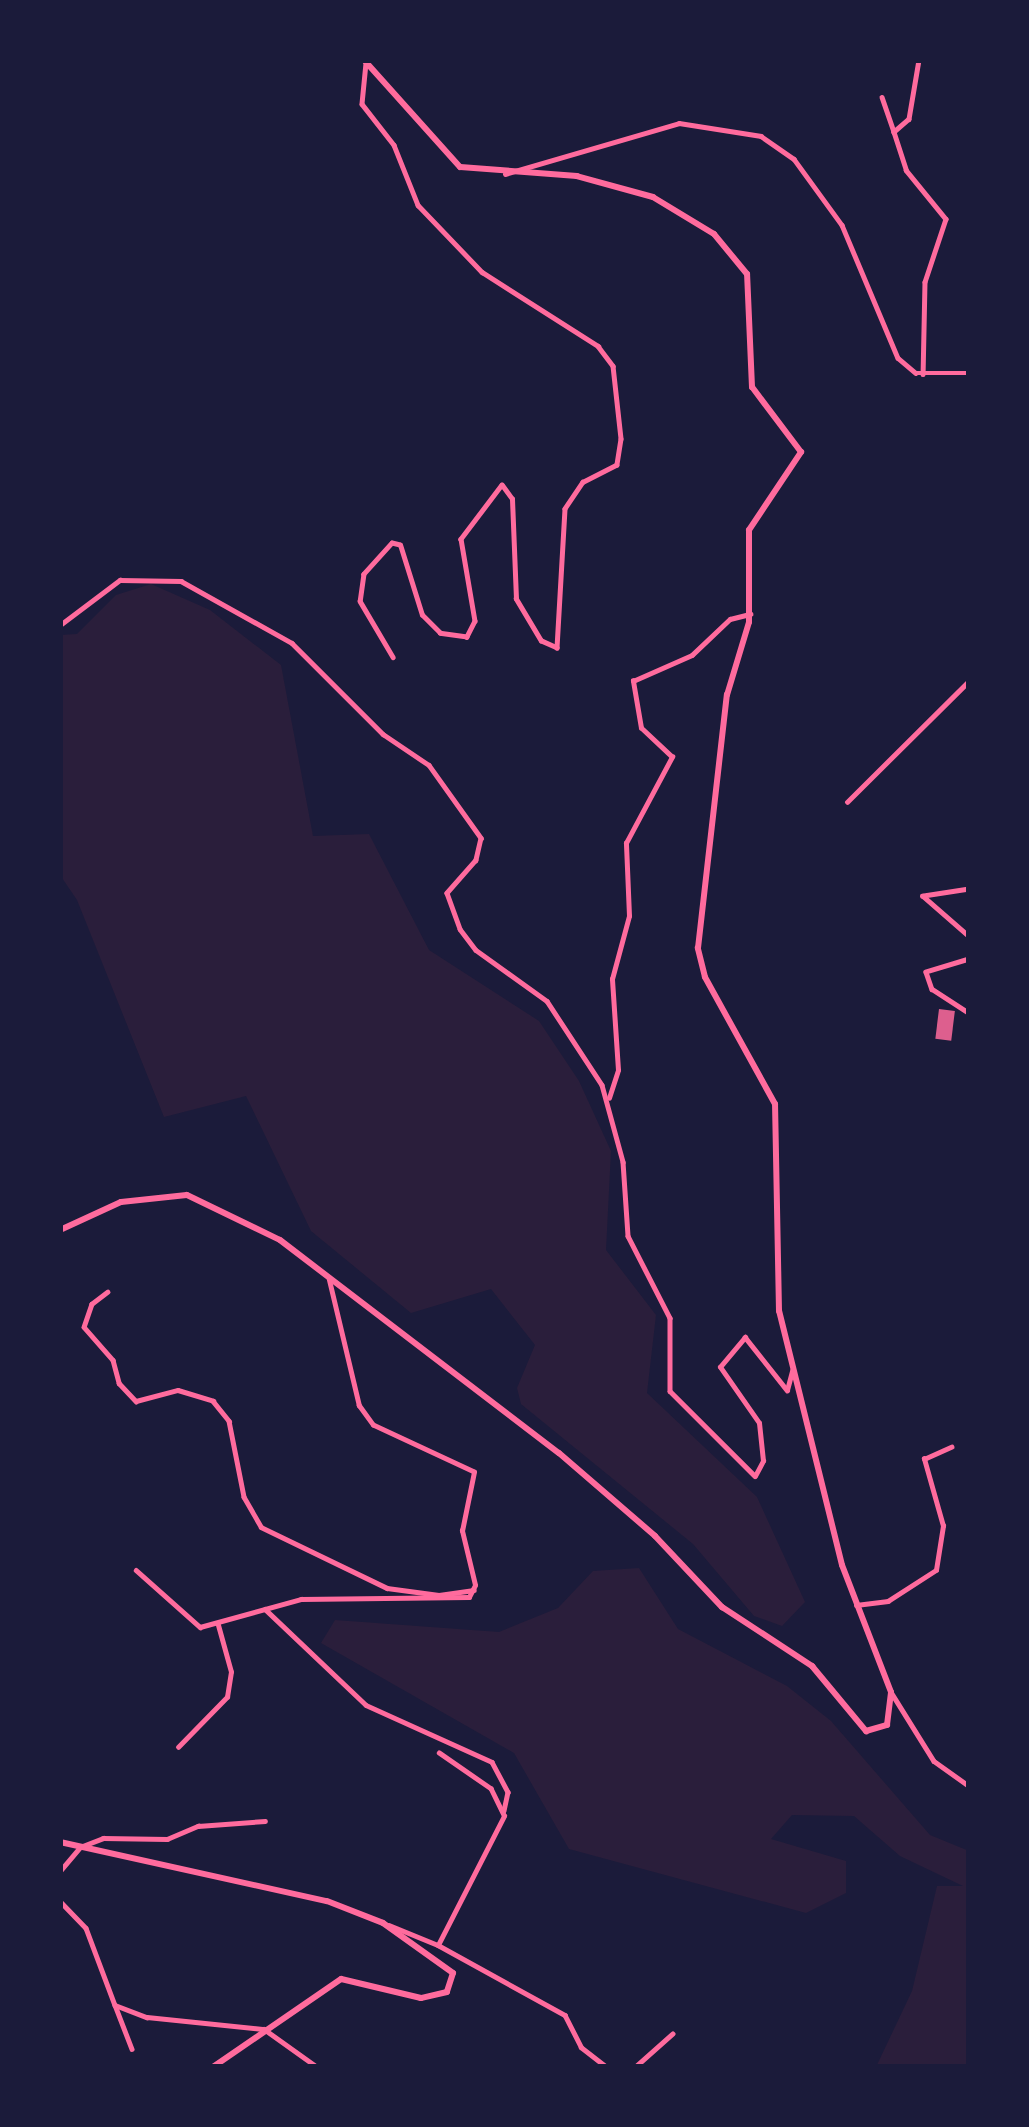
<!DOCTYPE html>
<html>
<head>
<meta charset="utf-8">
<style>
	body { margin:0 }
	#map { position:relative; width:1029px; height:2127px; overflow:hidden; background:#1b1b3a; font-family:Cabin,sans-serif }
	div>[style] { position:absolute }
	.green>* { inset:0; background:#2a1e3b }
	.building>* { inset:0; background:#dd5f8e; transform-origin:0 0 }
	.minor>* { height:4.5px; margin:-2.25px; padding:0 2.25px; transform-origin:2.25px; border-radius:2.25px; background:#ff6b9d }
	.secondary>* { height:6px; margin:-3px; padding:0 3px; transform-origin:3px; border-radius:3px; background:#ff6b9d }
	span { translate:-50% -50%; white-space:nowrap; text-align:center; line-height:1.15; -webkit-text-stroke:9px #1b1b3a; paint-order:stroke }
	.frame { position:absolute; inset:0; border:63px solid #1b1b3a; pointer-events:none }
</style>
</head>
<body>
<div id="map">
	<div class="green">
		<div style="clip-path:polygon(151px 584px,210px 610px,281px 665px,313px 836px,369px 834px,429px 950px,539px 1021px,579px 1081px,611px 1151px,606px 1250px,656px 1315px,647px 1393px,757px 1497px,805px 1602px,782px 1626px,754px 1616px,693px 1544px,521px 1404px,517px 1388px,535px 1345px,491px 1289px,411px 1313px,311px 1231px,246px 1096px,164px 1117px,77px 900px,60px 875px,60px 635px,77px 634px,116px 595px)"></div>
		<div style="clip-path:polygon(639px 1568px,678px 1629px,787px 1686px,831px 1721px,930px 1835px,969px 1851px,969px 2067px,876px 2067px,912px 1991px,937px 1886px,963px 1886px,900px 1856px,854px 1816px,792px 1815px,771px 1839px,846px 1861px,846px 1893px,806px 1913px,569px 1849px,514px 1753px,321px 1643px,335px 1620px,499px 1632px,558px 1608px,593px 1571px)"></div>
	</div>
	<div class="building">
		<div style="left:939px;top:1009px;width:16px;height:30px;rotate:7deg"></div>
	</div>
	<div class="minor">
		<div style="left:919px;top:60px;width:60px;rotate:99.6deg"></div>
		<div style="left:909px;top:119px;width:20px;rotate:139deg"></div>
		<div style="left:894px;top:132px;width:40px;rotate:72deg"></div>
		<div style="left:906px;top:170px;width:63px;rotate:50.8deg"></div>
		<div style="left:946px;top:219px;width:66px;rotate:108.4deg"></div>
		<div style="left:925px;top:282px;width:92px;rotate:91.2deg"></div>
		<div style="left:366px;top:63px;width:41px;rotate:95.6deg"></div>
		<div style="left:362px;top:104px;width:52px;rotate:52deg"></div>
		<div style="left:394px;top:145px;width:65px;rotate:68.2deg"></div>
		<div style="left:418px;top:205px;width:93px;rotate:46.3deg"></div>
		<div style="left:482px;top:272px;width:138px;rotate:32.5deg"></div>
		<div style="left:598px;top:346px;width:25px;rotate:53deg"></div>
		<div style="left:613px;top:366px;width:73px;rotate:83.7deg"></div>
		<div style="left:621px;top:439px;width:26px;rotate:99deg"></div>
		<div style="left:617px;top:465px;width:38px;rotate:153deg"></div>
		<div style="left:583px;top:482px;width:32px;rotate:124deg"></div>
		<div style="left:565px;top:509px;width:139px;rotate:93.3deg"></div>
		<div style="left:557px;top:648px;width:17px;rotate:-156deg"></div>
		<div style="left:541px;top:641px;width:49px;rotate:-120.8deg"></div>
		<div style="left:516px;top:599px;width:100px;rotate:-92.3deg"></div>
		<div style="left:512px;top:499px;width:17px;rotate:-126deg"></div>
		<div style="left:502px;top:485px;width:68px;rotate:127.2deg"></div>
		<div style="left:461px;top:539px;width:83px;rotate:80.3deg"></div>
		<div style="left:475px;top:621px;width:18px;rotate:117deg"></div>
		<div style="left:467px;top:637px;width:27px;rotate:-172deg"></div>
		<div style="left:440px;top:633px;width:25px;rotate:-135deg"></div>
		<div style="left:422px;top:615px;width:73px;rotate:-107.4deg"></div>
		<div style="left:400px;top:545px;width:8px;rotate:-166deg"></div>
		<div style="left:392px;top:543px;width:42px;rotate:132.1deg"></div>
		<div style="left:364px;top:574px;width:27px;rotate:98deg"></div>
		<div style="left:360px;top:601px;width:65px;rotate:59.5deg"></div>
		<div style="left:882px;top:97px;width:37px;rotate:71deg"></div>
		<div style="left:505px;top:174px;width:181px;rotate:-16.3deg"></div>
		<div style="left:679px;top:123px;width:83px;rotate:9deg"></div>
		<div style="left:761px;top:136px;width:40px;rotate:34.9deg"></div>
		<div style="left:794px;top:159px;width:82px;rotate:54deg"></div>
		<div style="left:842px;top:225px;width:144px;rotate:67.2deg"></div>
		<div style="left:898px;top:358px;width:23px;rotate:40deg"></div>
		<div style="left:916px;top:373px;width:53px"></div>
		<div style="left:60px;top:625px;width:75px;rotate:-36.9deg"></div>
		<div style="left:120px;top:580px;width:61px;rotate:0.9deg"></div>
		<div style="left:181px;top:581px;width:127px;rotate:29.2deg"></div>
		<div style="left:292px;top:643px;width:129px;rotate:45deg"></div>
		<div style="left:383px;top:734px;width:55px;rotate:34deg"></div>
		<div style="left:429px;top:765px;width:90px;rotate:54.5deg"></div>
		<div style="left:481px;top:838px;width:23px;rotate:103deg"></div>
		<div style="left:476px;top:860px;width:44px;rotate:131.3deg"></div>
		<div style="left:447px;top:893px;width:38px;rotate:70deg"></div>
		<div style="left:460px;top:929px;width:26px;rotate:53deg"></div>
		<div style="left:476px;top:950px;width:87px;rotate:35.7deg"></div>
		<div style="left:547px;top:1001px;width:100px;rotate:56.8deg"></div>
		<div style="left:602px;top:1085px;width:80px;rotate:74.7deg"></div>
		<div style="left:623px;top:1162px;width:74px;rotate:86.1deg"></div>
		<div style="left:628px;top:1236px;width:92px;rotate:62.9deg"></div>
		<div style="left:670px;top:1318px;width:73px;rotate:90deg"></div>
		<div style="left:670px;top:1391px;width:120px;rotate:45deg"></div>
		<div style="left:755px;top:1476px;width:17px;rotate:-62deg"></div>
		<div style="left:763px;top:1461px;width:38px;rotate:-96deg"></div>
		<div style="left:759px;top:1423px;width:68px;rotate:-124.9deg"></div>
		<div style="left:720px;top:1367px;width:39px;rotate:-50deg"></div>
		<div style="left:745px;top:1337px;width:68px;rotate:51.6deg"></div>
		<div style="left:787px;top:1390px;width:20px;rotate:-75deg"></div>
		<div style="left:847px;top:802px;width:172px;rotate:-44.8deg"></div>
		<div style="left:969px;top:889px;width:47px;rotate:171.3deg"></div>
		<div style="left:923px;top:896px;width:61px;rotate:41deg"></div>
		<div style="left:969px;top:959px;width:45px;rotate:163.2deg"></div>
		<div style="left:926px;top:972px;width:18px;rotate:71deg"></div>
		<div style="left:932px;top:989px;width:44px;rotate:33deg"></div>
		<div style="left:609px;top:1098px;width:29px;rotate:-72deg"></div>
		<div style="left:618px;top:1070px;width:91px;rotate:-93.8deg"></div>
		<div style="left:612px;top:979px;width:65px;rotate:-74.9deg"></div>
		<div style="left:629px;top:916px;width:73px;rotate:-92.4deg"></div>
		<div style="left:626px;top:843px;width:98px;rotate:-61.9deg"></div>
		<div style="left:672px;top:757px;width:42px;rotate:-136.9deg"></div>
		<div style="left:641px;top:728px;width:48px;rotate:-99.7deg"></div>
		<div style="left:633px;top:681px;width:64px;rotate:-23.8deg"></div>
		<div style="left:692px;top:655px;width:52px;rotate:-43.5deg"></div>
		<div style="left:730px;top:619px;width:21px;rotate:-14deg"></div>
		<div style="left:108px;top:1292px;width:20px;rotate:143deg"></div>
		<div style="left:92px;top:1304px;width:24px;rotate:109deg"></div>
		<div style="left:84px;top:1327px;width:44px;rotate:48.7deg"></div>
		<div style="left:113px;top:1360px;width:24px;rotate:75deg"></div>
		<div style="left:119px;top:1383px;width:25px;rotate:47deg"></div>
		<div style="left:136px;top:1401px;width:43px;rotate:-14.7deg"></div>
		<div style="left:178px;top:1390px;width:37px;rotate:17deg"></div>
		<div style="left:213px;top:1401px;width:26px;rotate:51deg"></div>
		<div style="left:229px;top:1421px;width:77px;rotate:78.8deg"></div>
		<div style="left:244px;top:1497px;width:34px;rotate:60deg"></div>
		<div style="left:261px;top:1527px;width:140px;rotate:25.8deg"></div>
		<div style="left:387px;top:1588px;width:52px;rotate:7.7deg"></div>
		<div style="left:439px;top:1595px;width:35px;rotate:-8deg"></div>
		<div style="left:136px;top:1570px;width:86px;rotate:41.7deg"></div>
		<div style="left:200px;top:1627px;width:105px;rotate:-15.5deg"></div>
		<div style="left:301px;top:1599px;width:168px;rotate:-0.7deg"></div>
		<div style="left:469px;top:1597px;width:13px;rotate:-63deg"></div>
		<div style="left:475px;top:1585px;width:56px;rotate:-103.5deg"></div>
		<div style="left:462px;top:1531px;width:60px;rotate:-78.5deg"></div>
		<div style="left:474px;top:1472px;width:111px;rotate:-155deg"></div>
		<div style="left:373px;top:1425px;width:24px;rotate:-126deg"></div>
		<div style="left:359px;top:1406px;width:130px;rotate:-103.4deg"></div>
		<div style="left:856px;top:1605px;width:32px;rotate:-7deg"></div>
		<div style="left:888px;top:1601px;width:57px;rotate:-32.9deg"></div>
		<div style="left:936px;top:1570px;width:45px;rotate:-81deg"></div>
		<div style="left:943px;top:1526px;width:70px;rotate:-105.8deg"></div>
		<div style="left:924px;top:1459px;width:30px;rotate:-24deg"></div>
		<div style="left:265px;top:1609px;width:139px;rotate:43.5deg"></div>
		<div style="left:366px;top:1705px;width:138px;rotate:24.3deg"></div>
		<div style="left:492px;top:1762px;width:34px;rotate:62deg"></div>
		<div style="left:508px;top:1792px;width:19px;rotate:102deg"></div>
		<div style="left:891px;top:1692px;width:81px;rotate:58.1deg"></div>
		<div style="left:934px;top:1761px;width:43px;rotate:35.5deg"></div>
		<div style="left:178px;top:1747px;width:70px;rotate:-45.6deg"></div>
		<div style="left:227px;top:1697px;width:25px;rotate:-81deg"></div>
		<div style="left:231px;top:1672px;width:49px;rotate:-105.5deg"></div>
		<div style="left:60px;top:1871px;width:31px;rotate:-50deg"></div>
		<div style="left:80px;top:1847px;width:25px;rotate:-21deg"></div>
		<div style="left:103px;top:1838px;width:64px;rotate:0.9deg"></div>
		<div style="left:167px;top:1839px;width:34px;rotate:-23deg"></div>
		<div style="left:198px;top:1826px;width:67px;rotate:-4.3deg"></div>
		<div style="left:60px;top:1901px;width:37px;rotate:46deg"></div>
		<div style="left:86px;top:1928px;width:82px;rotate:69.4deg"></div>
		<div style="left:115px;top:2005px;width:34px;rotate:21deg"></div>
		<div style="left:147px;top:2017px;width:118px;rotate:5.9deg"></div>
		<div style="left:264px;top:2029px;width:65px;rotate:35.6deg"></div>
		<div style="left:389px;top:1925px;width:53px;rotate:22.2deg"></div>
		<div style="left:438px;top:1945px;width:145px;rotate:-62.9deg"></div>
		<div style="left:504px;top:1816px;width:30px;rotate:-116deg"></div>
		<div style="left:491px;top:1789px;width:63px;rotate:-145.3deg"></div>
		<div style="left:438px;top:1945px;width:145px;rotate:28.9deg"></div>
		<div style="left:565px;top:2015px;width:36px;rotate:63deg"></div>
		<div style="left:581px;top:2047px;width:33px;rotate:38deg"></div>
		<div style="left:115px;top:2005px;width:47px;rotate:68.9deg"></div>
		<div style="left:635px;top:2067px;width:50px;rotate:-41.7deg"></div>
	</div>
	<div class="secondary">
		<div style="left:60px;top:1230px;width:67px;rotate:-24.7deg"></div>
		<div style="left:121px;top:1202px;width:66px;rotate:-6.1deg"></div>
		<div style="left:187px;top:1195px;width:103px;rotate:25.8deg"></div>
		<div style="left:280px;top:1240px;width:351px;rotate:37.4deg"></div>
		<div style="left:559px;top:1453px;width:127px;rotate:40.8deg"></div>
		<div style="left:655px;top:1536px;width:98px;rotate:46.7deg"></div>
		<div style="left:722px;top:1607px;width:108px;rotate:33.2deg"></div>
		<div style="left:812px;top:1666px;width:85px;rotate:50.3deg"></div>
		<div style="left:866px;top:1731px;width:22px;rotate:-16deg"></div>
		<div style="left:887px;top:1725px;width:33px;rotate:-83deg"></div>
		<div style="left:891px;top:1692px;width:136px;rotate:-111.1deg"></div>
		<div style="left:842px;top:1565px;width:262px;rotate:-103.9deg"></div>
		<div style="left:779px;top:1311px;width:207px;rotate:-91.1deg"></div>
		<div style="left:775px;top:1104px;width:145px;rotate:-118.9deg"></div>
		<div style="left:705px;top:977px;width:30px;rotate:-104deg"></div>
		<div style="left:698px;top:948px;width:255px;rotate:-83.5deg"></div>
		<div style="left:727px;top:695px;width:76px;rotate:-73.2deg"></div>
		<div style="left:749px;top:622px;width:92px;rotate:-90deg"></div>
		<div style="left:749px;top:530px;width:94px;rotate:-56.3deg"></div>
		<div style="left:801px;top:452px;width:81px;rotate:-127deg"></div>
		<div style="left:752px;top:387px;width:113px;rotate:-92.5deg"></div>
		<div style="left:747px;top:274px;width:52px;rotate:-129.5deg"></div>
		<div style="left:714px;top:234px;width:71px;rotate:-148.8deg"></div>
		<div style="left:653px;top:197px;width:79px;rotate:-164.6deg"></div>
		<div style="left:577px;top:176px;width:117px;rotate:-175.6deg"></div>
		<div style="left:460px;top:167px;width:144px;rotate:-131.9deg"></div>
		<div style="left:60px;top:1842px;width:273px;rotate:12.5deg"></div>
		<div style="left:327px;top:1901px;width:60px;rotate:21.4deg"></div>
		<div style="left:383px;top:1923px;width:86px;rotate:35.5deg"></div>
		<div style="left:453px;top:1973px;width:20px;rotate:108deg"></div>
		<div style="left:447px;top:1992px;width:27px;rotate:167deg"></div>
		<div style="left:421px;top:1998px;width:82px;rotate:-166.6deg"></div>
		<div style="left:341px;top:1979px;width:155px;rotate:145.5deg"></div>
	</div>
	<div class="frame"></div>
</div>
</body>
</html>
